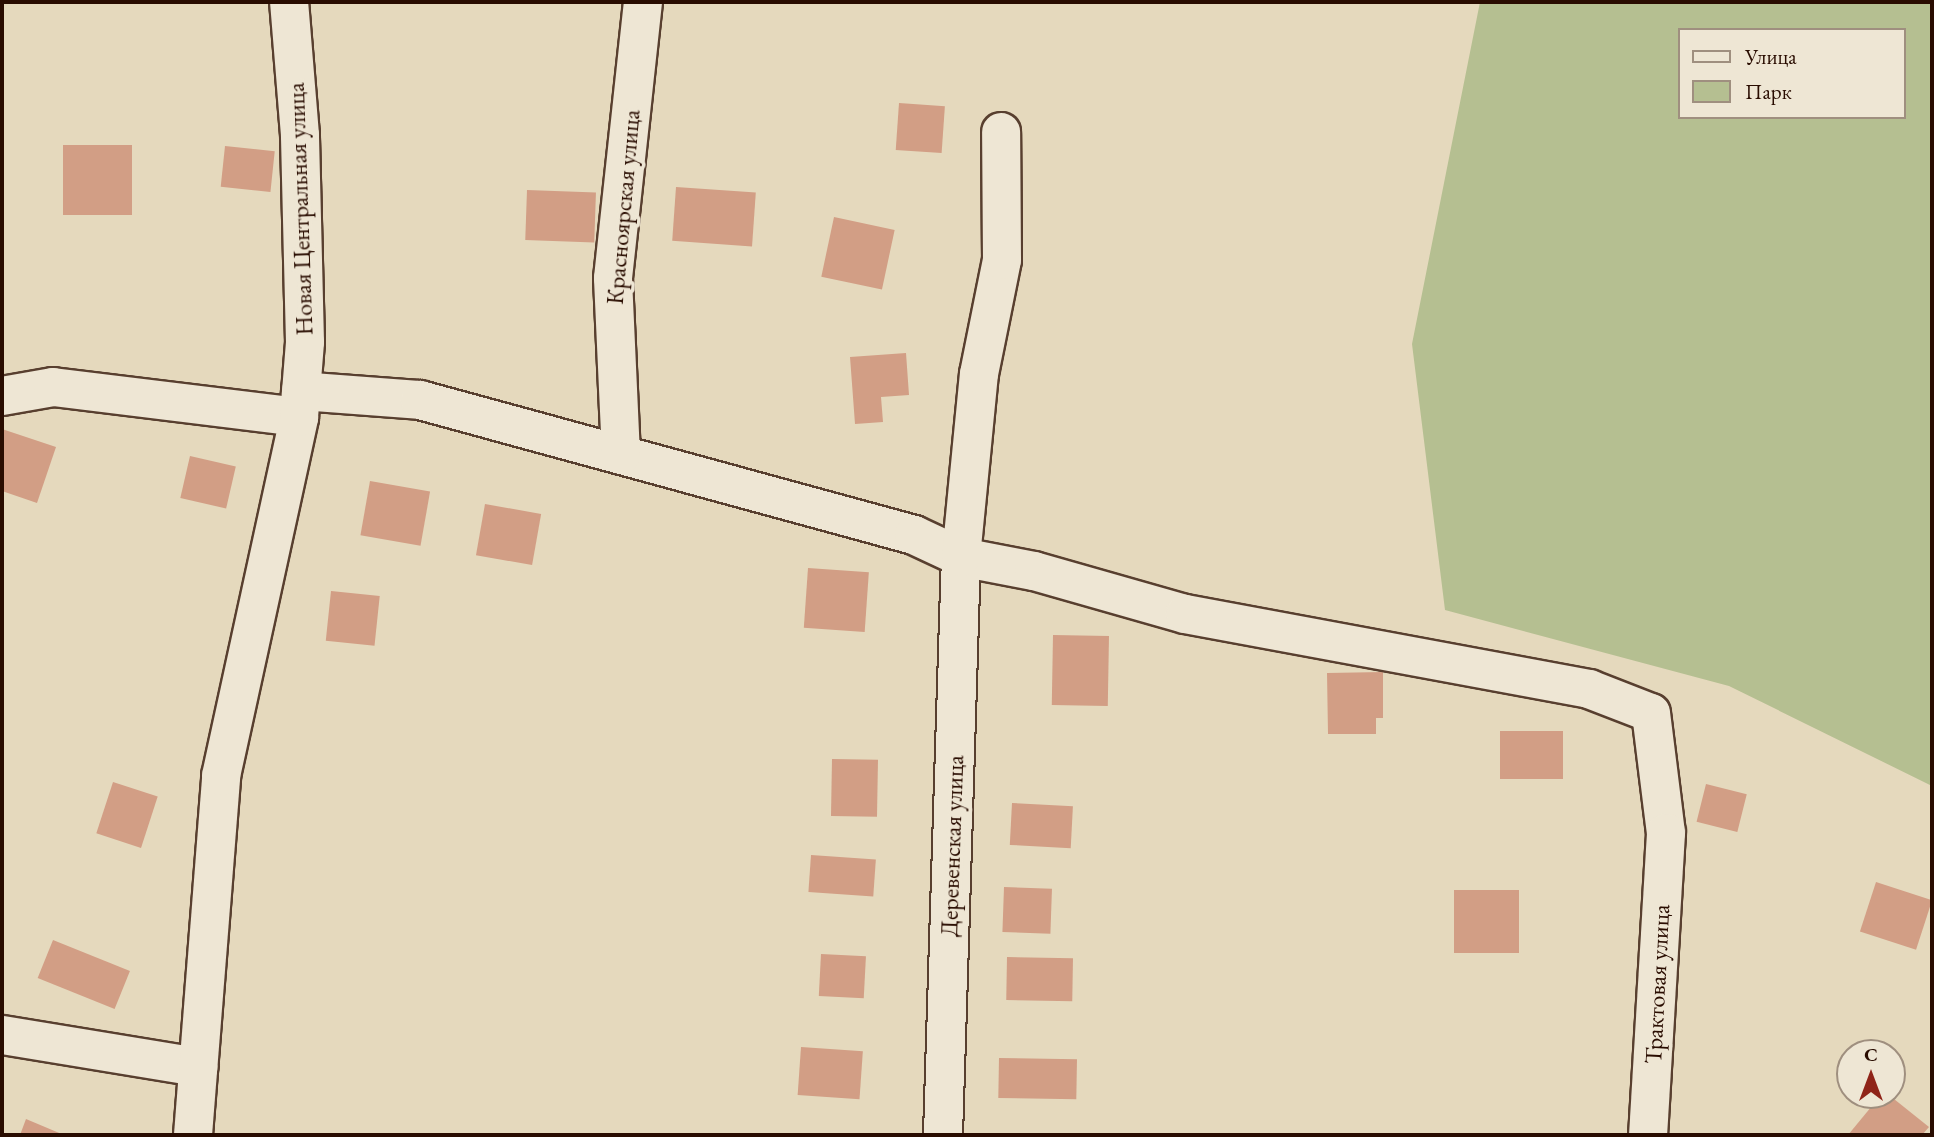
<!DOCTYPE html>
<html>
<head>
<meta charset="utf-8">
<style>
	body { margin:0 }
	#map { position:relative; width:1934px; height:1137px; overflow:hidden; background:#e5d9bd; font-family:"EB Garamond",serif }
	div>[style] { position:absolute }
	.green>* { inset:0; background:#b5bf91 }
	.building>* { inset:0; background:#d29e85; transform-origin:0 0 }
	.roads { filter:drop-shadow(2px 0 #583f2f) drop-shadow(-2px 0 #583f2f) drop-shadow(0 2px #583f2f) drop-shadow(0 -2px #583f2f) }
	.minor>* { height:38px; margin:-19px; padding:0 19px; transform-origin:19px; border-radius:19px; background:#eee6d4 }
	span { translate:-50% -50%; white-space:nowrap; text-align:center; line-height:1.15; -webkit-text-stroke:7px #eee6d4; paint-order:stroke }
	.street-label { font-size:24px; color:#290c00 }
	.frame { position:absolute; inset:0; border:4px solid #290c00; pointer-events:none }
	.legend { position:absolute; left:1678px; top:28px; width:228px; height:91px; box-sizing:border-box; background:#eee6d4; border:2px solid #9f8f7f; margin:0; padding:9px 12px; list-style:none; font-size:21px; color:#290c00 }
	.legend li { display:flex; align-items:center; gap:14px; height:35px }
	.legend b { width:35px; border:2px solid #9f8f7f }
	.north { position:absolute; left:1836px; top:1039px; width:70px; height:70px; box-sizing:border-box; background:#eee6d4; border:2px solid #9f8f7f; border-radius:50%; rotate:0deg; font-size:19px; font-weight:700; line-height:28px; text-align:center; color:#290c00 }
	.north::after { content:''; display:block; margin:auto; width:24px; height:32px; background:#8f2418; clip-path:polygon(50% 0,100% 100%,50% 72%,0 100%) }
</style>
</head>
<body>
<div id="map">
	<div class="green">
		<div style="clip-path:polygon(evenodd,1480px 2px,1932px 2px,1932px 786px,1729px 686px,1445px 610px,1412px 344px,1480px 2px,1680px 30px,1904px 30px,1904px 117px,1680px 117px,1680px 30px)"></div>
	</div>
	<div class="building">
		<div style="left:899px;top:103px;width:46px;height:47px;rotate:4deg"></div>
		<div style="left:63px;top:145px;width:69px;height:70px"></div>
		<div style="left:225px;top:146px;width:50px;height:41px;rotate:6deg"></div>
		<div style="left:676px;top:187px;width:80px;height:54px;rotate:4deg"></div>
		<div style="left:527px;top:190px;width:69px;height:50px;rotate:2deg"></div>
		<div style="left:834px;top:217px;width:62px;height:61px;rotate:12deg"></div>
		<div style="clip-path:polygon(906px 353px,909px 395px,881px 397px,883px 422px,855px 424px,850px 357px)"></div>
		<div style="clip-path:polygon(2px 429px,56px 447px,37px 503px,2px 491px)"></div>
		<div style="left:190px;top:456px;width:47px;height:43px;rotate:13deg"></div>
		<div style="left:370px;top:481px;width:61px;height:55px;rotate:10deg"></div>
		<div style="left:485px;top:504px;width:57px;height:52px;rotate:10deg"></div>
		<div style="left:808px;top:568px;width:61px;height:60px;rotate:4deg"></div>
		<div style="left:331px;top:591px;width:49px;height:50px;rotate:6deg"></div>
		<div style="left:1053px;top:635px;width:56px;height:70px;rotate:1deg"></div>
		<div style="clip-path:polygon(1383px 672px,1383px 718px,1376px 718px,1376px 734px,1328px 734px,1327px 673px)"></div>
		<div style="left:1500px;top:731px;width:63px;height:48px"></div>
		<div style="left:832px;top:759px;width:46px;height:57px;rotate:1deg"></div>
		<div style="left:113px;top:782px;width:47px;height:54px;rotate:18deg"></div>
		<div style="left:1706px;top:784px;width:42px;height:39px;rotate:14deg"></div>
		<div style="left:1012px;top:803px;width:61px;height:42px;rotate:3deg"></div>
		<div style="left:811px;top:855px;width:65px;height:37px;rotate:4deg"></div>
		<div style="left:1876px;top:882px;width:59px;height:52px;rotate:18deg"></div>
		<div style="left:1004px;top:887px;width:48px;height:45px;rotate:2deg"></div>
		<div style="left:1454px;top:890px;width:65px;height:63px"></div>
		<div style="left:53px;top:940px;width:83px;height:41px;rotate:22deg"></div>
		<div style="left:821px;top:954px;width:45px;height:42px;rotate:3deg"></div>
		<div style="left:1007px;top:957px;width:66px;height:43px;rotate:1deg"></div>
		<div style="left:801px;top:1047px;width:62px;height:48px;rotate:4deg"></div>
		<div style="left:999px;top:1058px;width:78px;height:40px;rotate:1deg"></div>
		<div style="clip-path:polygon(1881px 1095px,1889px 1095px,1929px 1127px,1922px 1135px,1848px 1135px)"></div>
		<div style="clip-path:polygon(26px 1119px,64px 1135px,20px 1135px)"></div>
	</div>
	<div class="roads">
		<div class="minor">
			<div style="left:301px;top:391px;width:119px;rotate:4.3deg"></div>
			<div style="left:420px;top:400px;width:512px;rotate:15.28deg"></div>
			<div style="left:914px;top:535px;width:52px;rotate:25.1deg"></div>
			<div style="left:961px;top:557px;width:74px;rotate:10.9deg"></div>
			<div style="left:1034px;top:571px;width:157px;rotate:15.9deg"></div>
			<div style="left:1185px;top:614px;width:411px;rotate:10.5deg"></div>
			<div style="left:1589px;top:689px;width:66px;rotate:21.2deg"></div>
			<div style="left:1651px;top:713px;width:121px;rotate:82.9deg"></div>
			<div style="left:1666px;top:833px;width:303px;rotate:93.4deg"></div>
			<div style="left:2px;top:396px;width:52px;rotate:-10deg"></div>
			<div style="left:53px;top:387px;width:248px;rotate:7deg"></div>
			<div style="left:621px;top:455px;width:177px;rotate:-92.6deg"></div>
			<div style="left:613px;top:278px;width:278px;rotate:-83.8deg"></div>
			<div style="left:2px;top:1035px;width:199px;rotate:9.3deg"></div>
			<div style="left:193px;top:1135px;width:360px;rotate:-85.5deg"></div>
			<div style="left:221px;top:776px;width:367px;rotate:-77.7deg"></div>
			<div style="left:299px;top:417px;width:75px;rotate:-85.4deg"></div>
			<div style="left:305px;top:342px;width:207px;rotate:-91.4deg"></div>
			<div style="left:300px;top:135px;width:133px;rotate:-94.7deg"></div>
			<div style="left:943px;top:1135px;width:578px;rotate:-88.22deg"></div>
			<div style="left:961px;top:557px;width:184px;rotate:-84.4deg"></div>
			<div style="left:979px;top:374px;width:116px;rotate:-78.6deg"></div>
			<div style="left:1002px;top:260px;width:128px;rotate:-90.4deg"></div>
		</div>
	</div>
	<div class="street-label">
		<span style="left:623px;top:207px;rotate:-85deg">Красноярская улица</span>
		<span style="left:300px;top:209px;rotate:-92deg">Новая Центральная улица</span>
		<span style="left:952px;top:846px;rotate:-88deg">Деревенская улица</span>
		<span style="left:1657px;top:984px;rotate:-87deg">Трактовая улица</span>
	</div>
	<div class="frame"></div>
	<ul class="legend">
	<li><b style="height:9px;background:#eee6d4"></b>Улица</li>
	<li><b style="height:19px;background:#b5bf91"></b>Парк</li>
	</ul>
	<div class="north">С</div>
</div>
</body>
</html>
